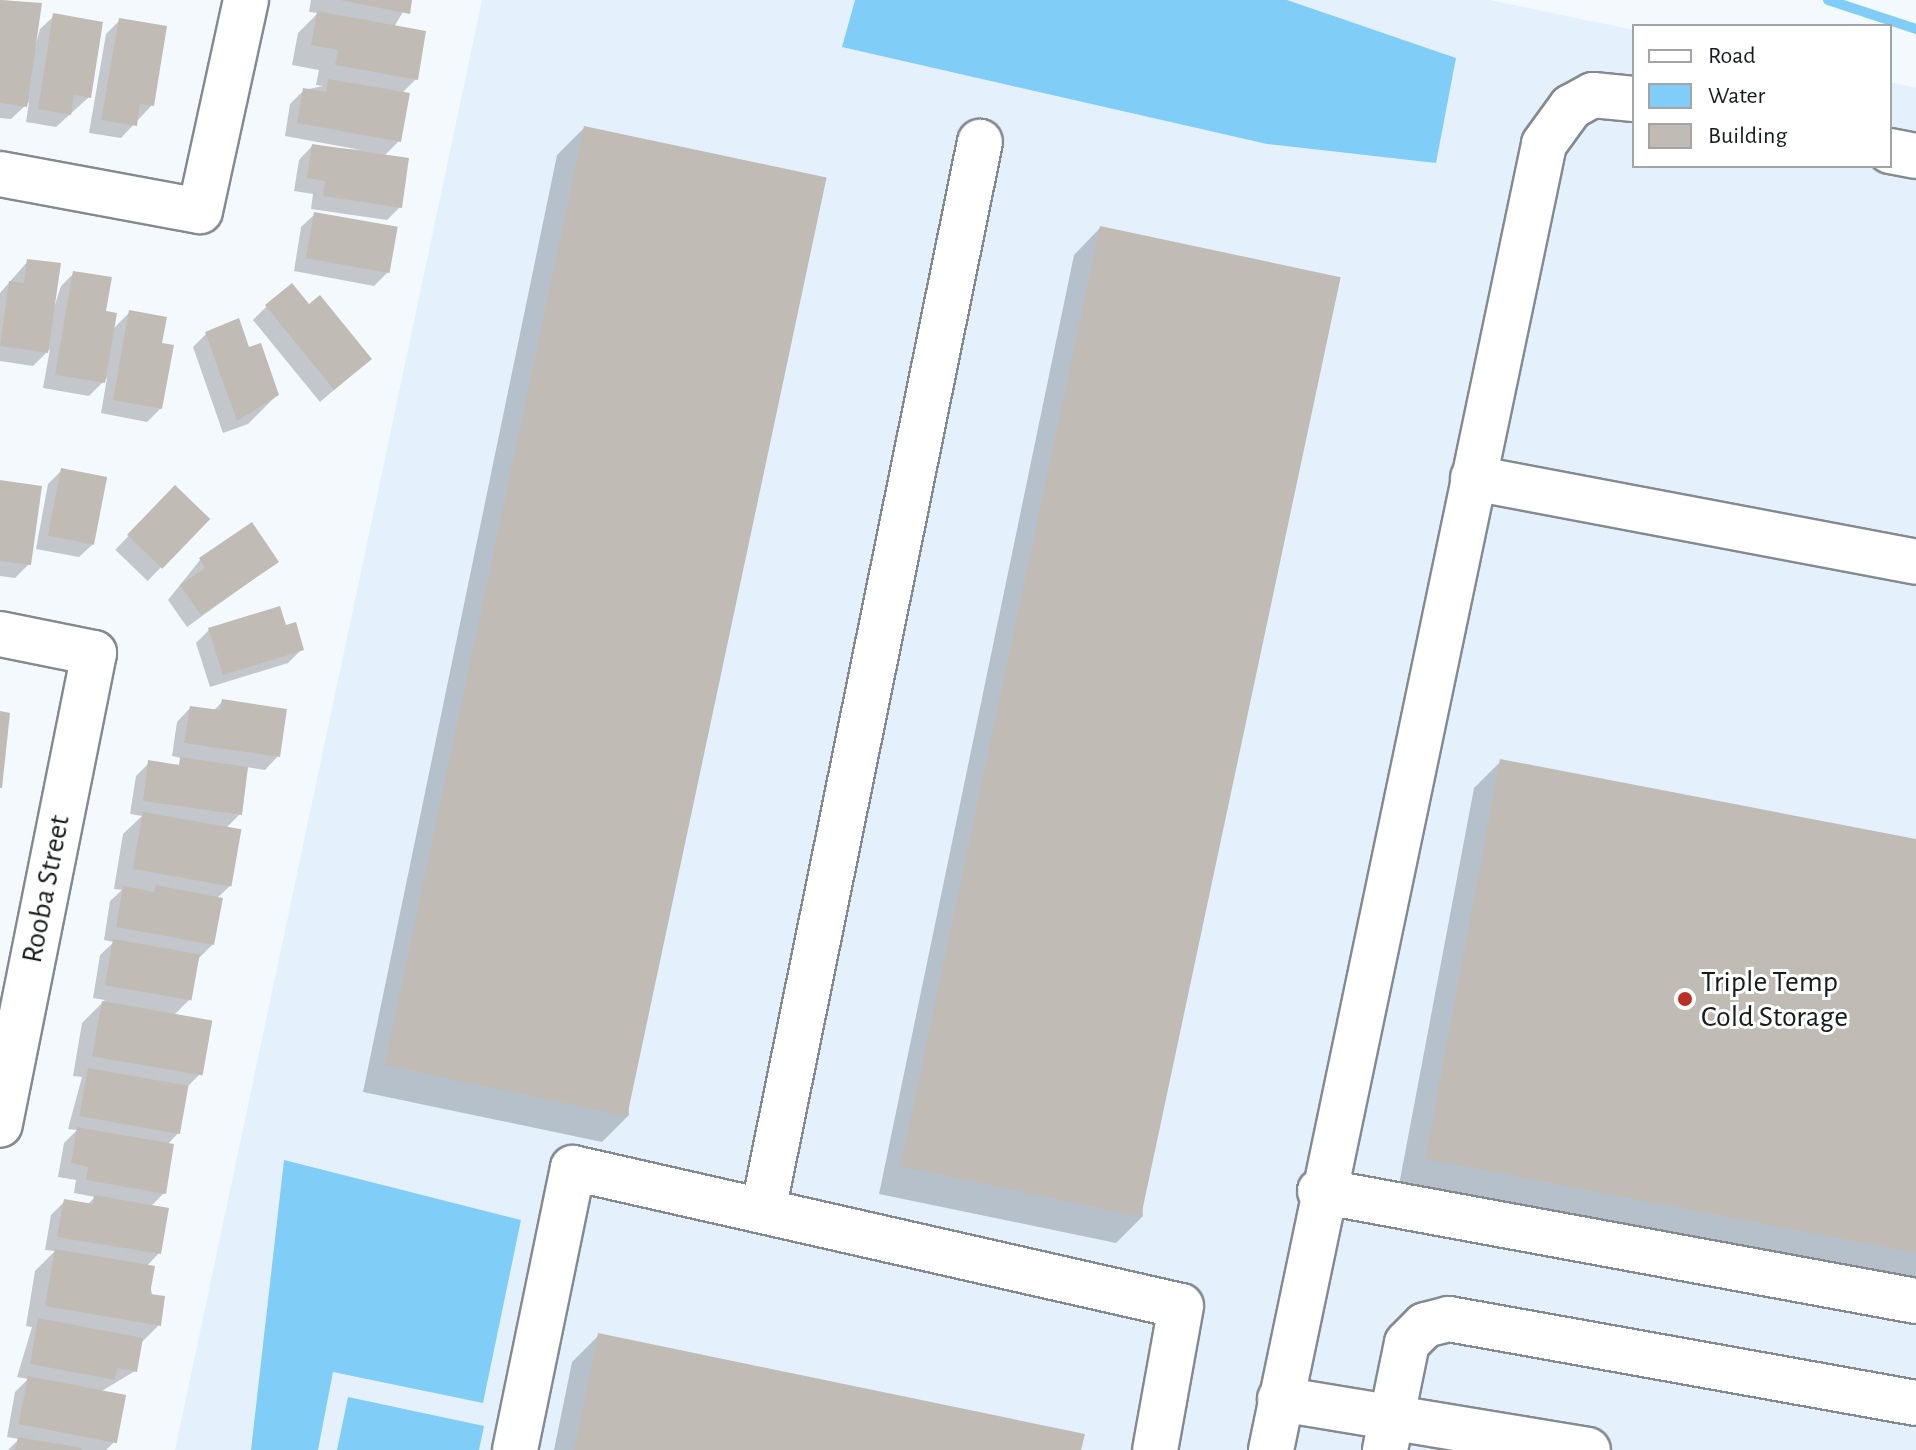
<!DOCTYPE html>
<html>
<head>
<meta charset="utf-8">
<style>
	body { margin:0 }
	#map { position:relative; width:1916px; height:1450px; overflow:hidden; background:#f4f9fe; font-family:"Alegreya Sans",sans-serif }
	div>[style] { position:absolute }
	.built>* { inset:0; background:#e4f1fd }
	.water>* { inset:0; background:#80cef7 }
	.shadow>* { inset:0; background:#0003; transform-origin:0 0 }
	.stream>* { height:10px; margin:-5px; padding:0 5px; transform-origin:5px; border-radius:5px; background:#80cef7 }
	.building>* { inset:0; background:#c0bcb5; transform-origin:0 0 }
	.roads { filter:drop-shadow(2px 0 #848a90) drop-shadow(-2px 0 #848a90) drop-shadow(0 2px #848a90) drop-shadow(0 -2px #848a90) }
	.minor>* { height:44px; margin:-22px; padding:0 22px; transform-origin:22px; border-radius:22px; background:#fff }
	.dots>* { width:22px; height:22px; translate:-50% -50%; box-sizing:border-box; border:4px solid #fff; border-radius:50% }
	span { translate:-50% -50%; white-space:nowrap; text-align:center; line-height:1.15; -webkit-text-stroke:6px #fff; paint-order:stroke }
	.street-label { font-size:30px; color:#181b1d }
	.poi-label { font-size:30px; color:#181b1d }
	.left { translate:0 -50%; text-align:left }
	.legend { position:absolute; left:1632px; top:24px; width:260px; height:144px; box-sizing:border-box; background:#fff; border:2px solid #a3a4a5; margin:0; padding:10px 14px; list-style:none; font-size:24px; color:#181b1d }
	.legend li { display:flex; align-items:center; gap:16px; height:40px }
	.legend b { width:40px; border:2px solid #a3a4a5 }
</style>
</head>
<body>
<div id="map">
	<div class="built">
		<div style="clip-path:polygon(482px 0,1490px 0,1634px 30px,1634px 166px,1890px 166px,1890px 82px,1916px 88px,1916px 1450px,175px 1450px)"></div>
	</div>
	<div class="water">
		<div style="clip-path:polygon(855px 0,1287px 0,1456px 58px,1436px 163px,1267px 144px,842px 47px)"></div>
		<div style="clip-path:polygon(284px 1160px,521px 1220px,483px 1403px,333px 1372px,318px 1450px,251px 1450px)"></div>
		<div style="clip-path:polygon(348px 1397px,484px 1426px,479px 1450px,337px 1450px)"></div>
	</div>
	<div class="shadow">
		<div style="clip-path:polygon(0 0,40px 4px,32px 58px,40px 29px,54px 16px,89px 97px,56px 127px,26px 122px,29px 102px,11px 119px,0 118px)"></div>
		<div style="clip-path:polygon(311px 0,410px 0,394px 27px,416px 79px,401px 94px,399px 141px,383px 157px,400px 207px,387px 220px,311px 209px,313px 194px,294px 191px,299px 160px,312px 146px,361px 150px,285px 136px,290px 104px,304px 90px,323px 86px,316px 85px,319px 70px,292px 65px,298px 33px,318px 13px,309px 12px)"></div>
		<div style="clip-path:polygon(120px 20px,152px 105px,121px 138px,89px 133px,106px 34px)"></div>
		<div style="clip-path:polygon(584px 128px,629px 1115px,602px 1142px,363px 1092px,557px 155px)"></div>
		<div style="clip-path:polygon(315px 214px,388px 272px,374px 286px,294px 271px,301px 227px)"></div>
		<div style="clip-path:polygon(1100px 228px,1143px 1216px,1116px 1243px,879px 1194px,1074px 255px)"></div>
		<div style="clip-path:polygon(28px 261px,51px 317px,61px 286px,74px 273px,112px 330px,130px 312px,161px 408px,147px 422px,101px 413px,107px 378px,89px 396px,43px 388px,50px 349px,33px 366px,0 361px,0 293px)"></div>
		<div style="clip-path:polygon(266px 307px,309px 307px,370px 359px,320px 402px,253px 320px)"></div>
		<div style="clip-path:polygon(207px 333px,248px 350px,277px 395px,248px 424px,223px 433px,193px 347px)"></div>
		<div style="clip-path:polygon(62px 470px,93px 544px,79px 557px,36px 549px,48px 484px)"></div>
		<div style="clip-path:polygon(0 482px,29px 564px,15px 578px,0 576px)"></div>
		<div style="left:175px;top:488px;width:45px;height:86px;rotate:44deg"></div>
		<div style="clip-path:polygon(252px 525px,277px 562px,187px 627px,168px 600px,200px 560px)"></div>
		<div style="clip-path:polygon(285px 627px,302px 649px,288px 663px,210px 687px,196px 643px,209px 630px)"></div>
		<div style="clip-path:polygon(223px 701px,278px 756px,265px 770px,246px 767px,240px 814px,226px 828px,231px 885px,216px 899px,213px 944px,199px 958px,190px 999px,174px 1015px,201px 1073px,187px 1087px,179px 1132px,167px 1145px,164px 1193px,151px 1206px,159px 1253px,146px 1267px,159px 1325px,140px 1344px,135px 1371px,100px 1392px,115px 1441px,106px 1450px,8px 1450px,19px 1439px,7px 1437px,15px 1392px,28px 1379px,17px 1377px,32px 1327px,26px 1326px,35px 1271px,55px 1251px,45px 1250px,51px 1215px,65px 1201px,87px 1205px,95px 1197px,74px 1193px,76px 1180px,58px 1177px,64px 1143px,77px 1130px,68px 1129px,82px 1077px,73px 1076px,82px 1023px,105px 1000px,93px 998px,100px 955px,114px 942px,104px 940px,110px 901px,122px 890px,114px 889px,123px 834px,142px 816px,130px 814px,136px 776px,149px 763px,231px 768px,172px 756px,177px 722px,190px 708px,213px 711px)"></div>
		<div style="clip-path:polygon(1501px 761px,1916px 841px,1916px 1285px,1399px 1185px,1474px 788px)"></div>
		<div style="clip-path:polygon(599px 1335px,1079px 1450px,554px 1450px,572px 1362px)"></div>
	</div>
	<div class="stream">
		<div style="left:1828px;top:0;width:93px;rotate:18.2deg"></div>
	</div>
	<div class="building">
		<div style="clip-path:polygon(0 0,42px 3px,27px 107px,0 103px)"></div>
		<div style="clip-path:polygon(340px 0,412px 0,410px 14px)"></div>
		<div style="clip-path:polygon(317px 11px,426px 31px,418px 80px,335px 65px,338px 50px,311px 45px)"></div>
		<div style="clip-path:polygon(53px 13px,103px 22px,91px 98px,74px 95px,71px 115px,38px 109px)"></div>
		<div style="clip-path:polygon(119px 18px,167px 26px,154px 106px,140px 104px,137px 126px,101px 120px)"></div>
		<div style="clip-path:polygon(328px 79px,410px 93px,401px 142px,297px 123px,303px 88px,326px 92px)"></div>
		<div style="left:584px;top:126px;width:248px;height:960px;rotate:12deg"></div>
		<div style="clip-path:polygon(312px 144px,409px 158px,402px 208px,323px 196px,325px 181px,307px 178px)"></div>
		<div style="left:314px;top:212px;width:85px;height:47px;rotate:10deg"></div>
		<div style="left:1100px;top:226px;width:246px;height:961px;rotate:12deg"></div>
		<div style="clip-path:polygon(27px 259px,61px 263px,48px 353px,0 346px,9px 281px,24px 283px)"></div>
		<div style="clip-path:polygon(73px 271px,112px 277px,106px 311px,117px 313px,105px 383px,55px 375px)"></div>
		<div style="clip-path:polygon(292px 283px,309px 304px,320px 295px,372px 359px,334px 390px,265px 305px)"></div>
		<div style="clip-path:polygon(129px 310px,167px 317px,162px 343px,174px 345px,162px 409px,113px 400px)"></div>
		<div style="clip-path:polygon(239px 318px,249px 347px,261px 343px,279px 395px,237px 421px,205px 332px)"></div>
		<div style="left:61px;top:468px;width:47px;height:69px;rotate:11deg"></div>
		<div style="clip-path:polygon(0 480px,42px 486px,31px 565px,0 561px)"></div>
		<div style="left:175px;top:485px;width:49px;height:69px;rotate:44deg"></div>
		<div style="clip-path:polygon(252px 522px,279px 562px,201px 615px,180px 585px,205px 568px,199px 558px)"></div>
		<div style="clip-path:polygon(280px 606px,286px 625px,296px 622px,304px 650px,223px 675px,208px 628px)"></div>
		<div style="clip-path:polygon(222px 699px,287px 709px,280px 757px,184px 743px,190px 706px,220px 710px)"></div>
		<div style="clip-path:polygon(0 711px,10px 713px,2px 788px,0 788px)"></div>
		<div style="clip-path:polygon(180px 757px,248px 767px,242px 815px,143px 801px,148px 760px,179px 765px)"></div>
		<div style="clip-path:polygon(1500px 759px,1916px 839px,1916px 1253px,1425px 1159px)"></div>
		<div style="left:143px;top:812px;width:100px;height:58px;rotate:10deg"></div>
		<div style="clip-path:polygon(156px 885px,223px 898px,214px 945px,116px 927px,123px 886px,154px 892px)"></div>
		<div style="left:113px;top:939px;width:88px;height:47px;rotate:10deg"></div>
		<div style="left:102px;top:1001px;width:112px;height:56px;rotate:10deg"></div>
		<div style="left:88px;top:1068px;width:102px;height:49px;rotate:10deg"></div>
		<div style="clip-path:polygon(77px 1127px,174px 1144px,166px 1194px,86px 1180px,88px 1167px,71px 1163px)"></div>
		<div style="clip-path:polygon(94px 1195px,169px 1208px,161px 1254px,57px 1237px,64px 1199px,93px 1204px)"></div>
		<div style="clip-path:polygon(55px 1249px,155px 1266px,150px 1294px,165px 1296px,161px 1326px,45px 1306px)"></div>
		<div style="clip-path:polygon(38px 1318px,143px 1338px,137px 1372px,117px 1368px,115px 1380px,30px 1364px)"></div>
		<div style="clip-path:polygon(598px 1333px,1085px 1434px,1081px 1450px,574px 1450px)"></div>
		<div style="left:28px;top:1376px;width:100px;height:49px;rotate:11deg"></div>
		<div style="clip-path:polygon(18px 1437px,82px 1448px,82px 1450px,15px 1450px)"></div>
	</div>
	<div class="roads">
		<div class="minor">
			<div style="left:1890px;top:151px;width:26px;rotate:11deg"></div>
			<div style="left:0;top:174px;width:203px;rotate:10.5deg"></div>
			<div style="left:200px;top:211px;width:216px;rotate:-77.7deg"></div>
			<div style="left:1473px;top:478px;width:451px;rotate:10.7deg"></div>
			<div style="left:0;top:634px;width:96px;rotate:11.4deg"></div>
			<div style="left:94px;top:653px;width:481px;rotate:101.3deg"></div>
			<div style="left:1320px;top:1191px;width:606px;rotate:10.46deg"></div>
			<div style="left:763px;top:1211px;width:1091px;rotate:-78.53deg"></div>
			<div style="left:1280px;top:1399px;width:312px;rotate:9.4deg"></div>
			<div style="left:515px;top:1450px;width:288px;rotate:-78.4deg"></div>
			<div style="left:573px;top:1168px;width:623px;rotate:12.79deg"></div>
			<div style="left:1181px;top:1306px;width:146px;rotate:100.2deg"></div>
			<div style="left:1271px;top:1450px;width:1334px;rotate:-78.19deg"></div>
			<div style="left:1544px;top:144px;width:46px;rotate:-53.9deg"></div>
			<div style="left:1571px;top:107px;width:25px;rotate:-29deg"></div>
			<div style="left:1593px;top:95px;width:41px;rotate:5.6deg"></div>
			<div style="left:1385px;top:1450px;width:109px;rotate:-78.4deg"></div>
			<div style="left:1407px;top:1343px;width:25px;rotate:-45deg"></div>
			<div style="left:1425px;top:1325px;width:25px;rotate:-14deg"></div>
			<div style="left:1449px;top:1319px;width:474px;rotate:10.2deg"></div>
		</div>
	</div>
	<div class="dots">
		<div style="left:1685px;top:999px;background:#bc2f24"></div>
	</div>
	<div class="street-label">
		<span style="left:46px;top:889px;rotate:-79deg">Rooba Street</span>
	</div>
	<div class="poi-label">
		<span class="left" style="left:1701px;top:999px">Triple Temp<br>Cold Storage</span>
	</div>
	<ul class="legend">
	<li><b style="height:10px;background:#fff"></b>Road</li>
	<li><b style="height:22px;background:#80cef7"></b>Water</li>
	<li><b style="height:22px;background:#c0bcb5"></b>Building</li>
	</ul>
</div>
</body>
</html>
